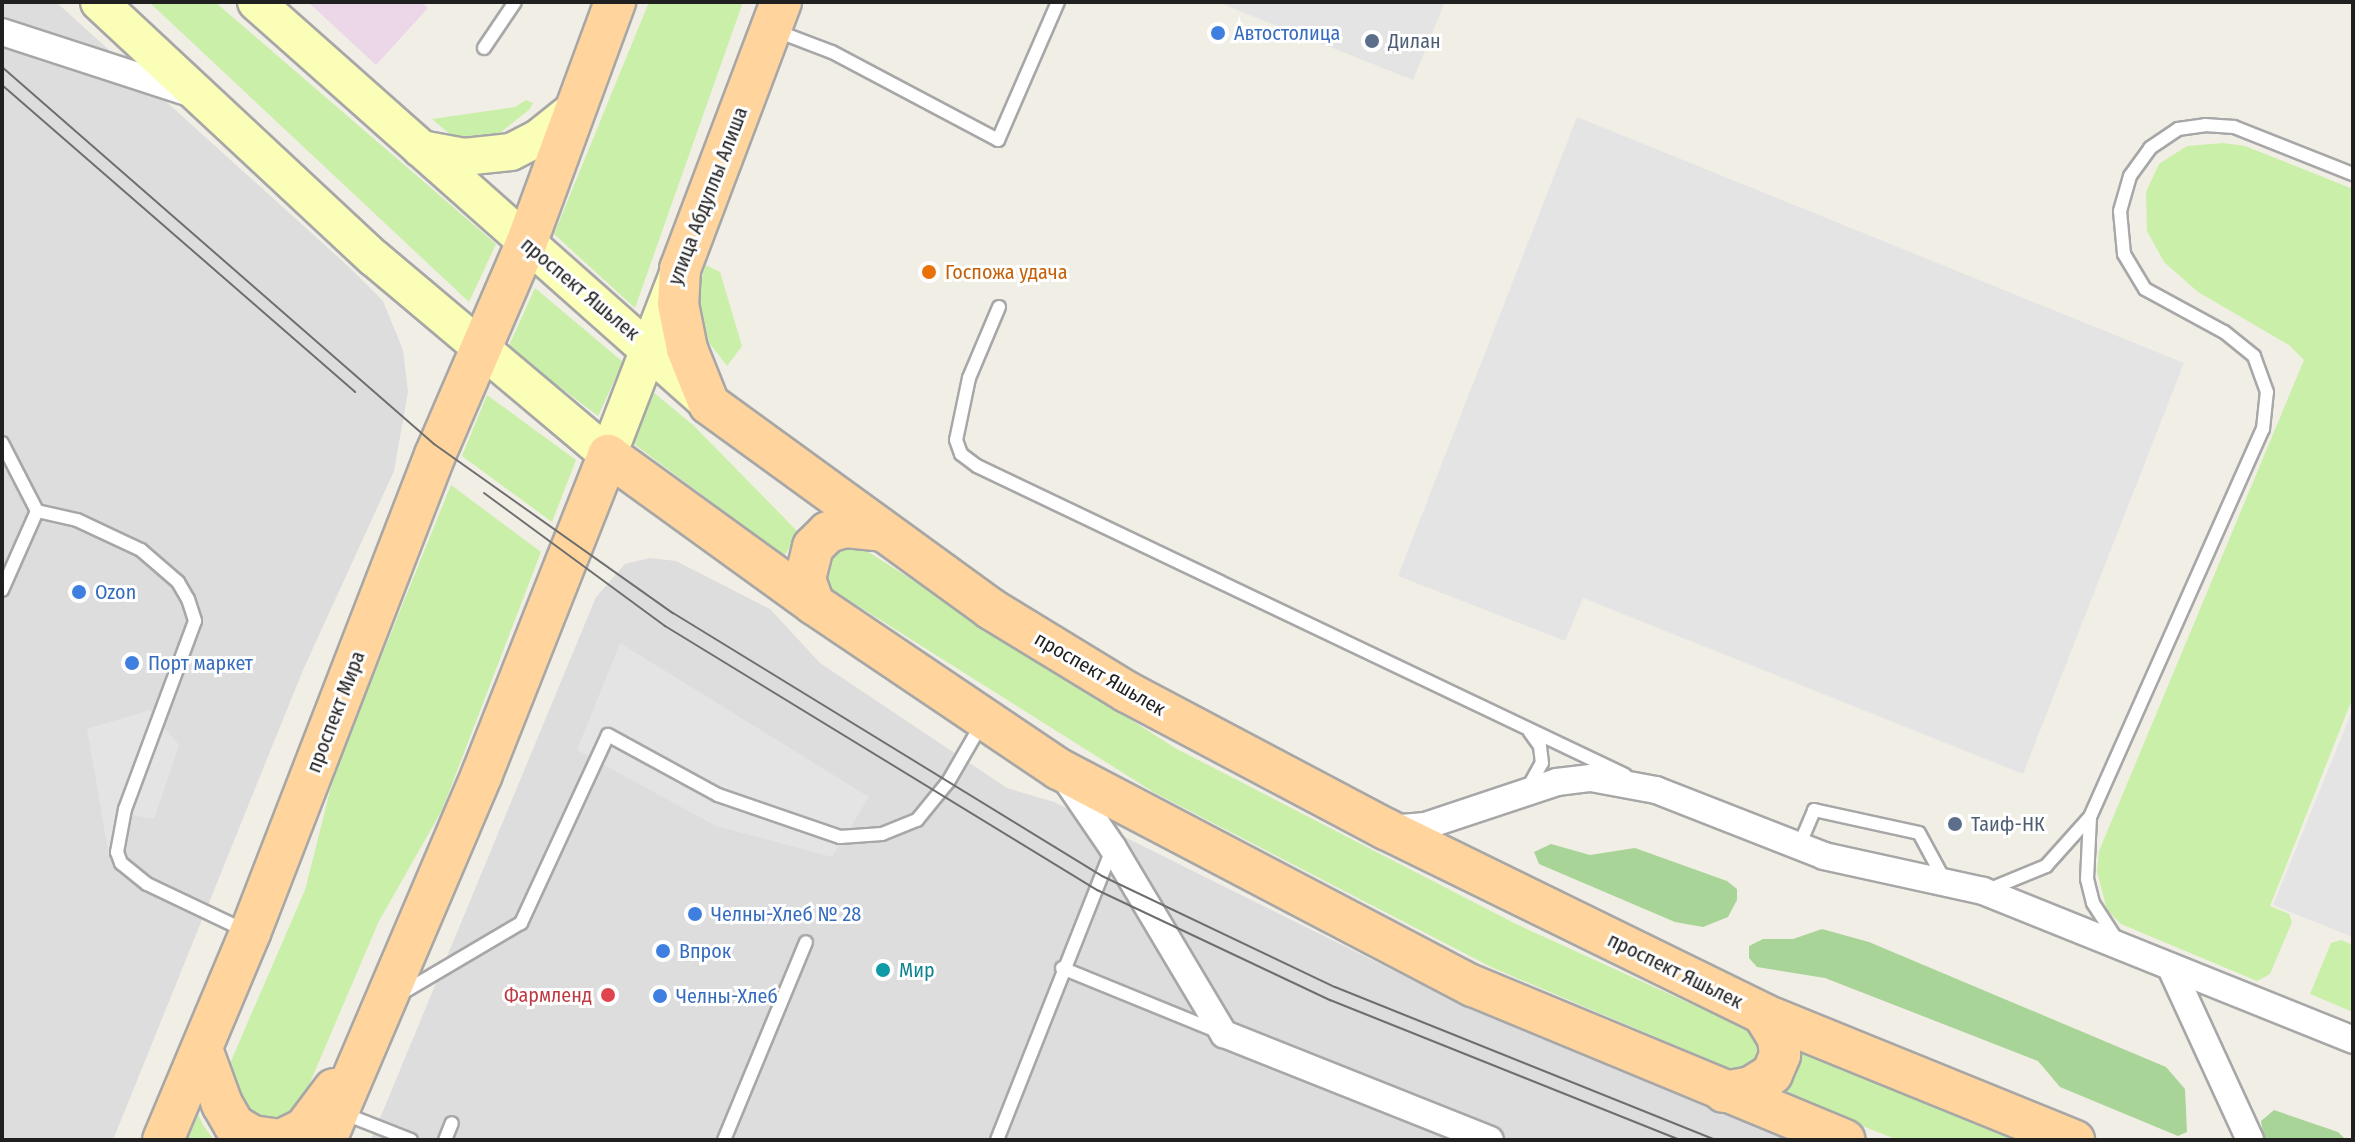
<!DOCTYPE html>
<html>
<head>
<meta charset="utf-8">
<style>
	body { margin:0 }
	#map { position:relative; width:2355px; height:1142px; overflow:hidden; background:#f1eee6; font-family:"Fira Sans Condensed",sans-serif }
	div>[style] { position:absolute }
	.residential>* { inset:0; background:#dedddd }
	.industrial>* { inset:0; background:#ebd7e7 }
	.grass>* { inset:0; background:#caefa8 }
	.forest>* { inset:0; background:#a9d497 }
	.parking>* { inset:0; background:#e4e4e4 }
	.roads { filter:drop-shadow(2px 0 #a7a7a7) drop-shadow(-2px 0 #a7a7a7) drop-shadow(0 2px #a7a7a7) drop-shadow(0 -2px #a7a7a7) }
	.service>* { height:12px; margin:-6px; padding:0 6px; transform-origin:6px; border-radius:6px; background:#fff }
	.minor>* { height:26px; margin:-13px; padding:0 13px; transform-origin:13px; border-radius:13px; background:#fff }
	.secondary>* { height:36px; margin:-18px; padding:0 18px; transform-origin:18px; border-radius:18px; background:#fafeb7 }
	.primary>* { height:40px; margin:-20px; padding:0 20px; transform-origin:20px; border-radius:20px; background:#ffd59d }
	.tram>* { height:2px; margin:-1px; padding:0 1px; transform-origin:1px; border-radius:1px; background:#6e6e6e }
	.dots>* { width:22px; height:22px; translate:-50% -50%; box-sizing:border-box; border:4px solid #fff; border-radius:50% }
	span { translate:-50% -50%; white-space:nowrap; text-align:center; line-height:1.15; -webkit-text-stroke:6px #fff; paint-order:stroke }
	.shop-label { font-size:20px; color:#366cbe }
	.left { translate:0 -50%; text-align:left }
	.service-label { font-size:20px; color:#4e5e75 }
	.street-label { font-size:20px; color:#202020 }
	.food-label { font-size:20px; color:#c56008 }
	.culture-label { font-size:20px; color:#0d838f }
	.health-label { font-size:20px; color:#be3a42 }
	.right { translate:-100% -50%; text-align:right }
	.frame { position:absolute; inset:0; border:4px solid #202020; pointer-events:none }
</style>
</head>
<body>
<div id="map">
	<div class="residential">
		<div style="clip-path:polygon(2px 2px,56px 2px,349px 267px,383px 301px,403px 350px,408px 392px,394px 471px,303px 670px,113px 1140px,2px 1140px)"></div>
		<div style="clip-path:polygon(650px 558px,676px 561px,770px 609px,820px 663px,1007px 788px,1054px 802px,1453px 1000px,1797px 1140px,371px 1140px,596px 597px,625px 564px)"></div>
	</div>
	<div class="industrial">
		<div style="clip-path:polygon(308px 2px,422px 2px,428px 8px,376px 65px)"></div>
	</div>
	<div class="grass">
		<div style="clip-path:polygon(149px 2px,215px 2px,496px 244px,469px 302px)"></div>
		<div style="clip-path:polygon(649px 2px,743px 2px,635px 308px,554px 234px)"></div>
		<div style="clip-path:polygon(526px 100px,533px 103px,530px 109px,496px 136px,452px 136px,432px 119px,515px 107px)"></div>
		<div style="clip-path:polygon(2223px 143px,2245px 146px,2353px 189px,2353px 697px,2270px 906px,2289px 914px,2292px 922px,2270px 974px,2257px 981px,2121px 924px,2107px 910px,2097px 871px,2099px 851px,2304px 360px,2289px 345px,2198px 292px,2164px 262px,2147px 231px,2146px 192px,2159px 164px,2187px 146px)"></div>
		<div style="clip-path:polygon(706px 265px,720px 272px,742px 346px,727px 366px,700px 331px,697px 291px)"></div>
		<div style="clip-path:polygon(535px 288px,623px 362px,598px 416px,508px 348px)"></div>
		<div style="clip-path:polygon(653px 392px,693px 425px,799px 533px,784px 556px,634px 444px)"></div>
		<div style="clip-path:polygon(487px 395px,576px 460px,552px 522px,462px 456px)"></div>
		<div style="clip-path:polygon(451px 485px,541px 552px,442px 810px,379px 921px,303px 1099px,284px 1118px,253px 1118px,242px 1109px,228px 1068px,305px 890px,335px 771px)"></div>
		<div style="clip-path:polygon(845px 546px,867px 551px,1175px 748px,1516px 924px,1757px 1034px,1761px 1064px,1738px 1072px,1491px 967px,1155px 793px,828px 587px,826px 566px)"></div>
		<div style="clip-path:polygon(2341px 940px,2353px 945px,2353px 1012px,2310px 994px,2331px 943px)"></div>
		<div style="clip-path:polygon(1795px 1046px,2027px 1140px,1898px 1140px,1776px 1092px)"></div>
		<div style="clip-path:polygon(194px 1105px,203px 1125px,214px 1140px,183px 1140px)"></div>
	</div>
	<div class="forest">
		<div style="clip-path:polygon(1551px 844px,1590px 855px,1635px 848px,1727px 881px,1737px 889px,1737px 900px,1728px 917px,1703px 927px,1675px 922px,1539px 864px,1534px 852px)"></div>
		<div style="clip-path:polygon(1822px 929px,1869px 942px,2166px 1067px,2185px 1089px,2187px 1132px,2178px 1136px,2060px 1087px,2038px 1061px,1825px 978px,1757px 967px,1749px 958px,1749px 946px,1763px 939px,1793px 939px)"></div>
		<div style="clip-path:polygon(2274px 1110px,2338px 1132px,2346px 1140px,2264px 1140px,2261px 1121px)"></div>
	</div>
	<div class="parking">
		<div style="clip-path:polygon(1217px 2px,1445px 2px,1413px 80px)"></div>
		<div style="clip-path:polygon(1577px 117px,2184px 363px,2023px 774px,1583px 598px,1565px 641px,1398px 576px)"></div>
		<div style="clip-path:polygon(620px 643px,869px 797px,832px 857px,716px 826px,577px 750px)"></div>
		<div style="clip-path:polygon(2353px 709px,2353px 937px,2273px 905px)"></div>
		<div style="clip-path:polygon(150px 710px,179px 745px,154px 819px,131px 815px,109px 856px,87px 729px)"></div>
	</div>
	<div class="roads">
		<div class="service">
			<div style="left:774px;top:30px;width:62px;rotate:20.8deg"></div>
			<div style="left:832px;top:52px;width:188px;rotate:27.9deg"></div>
			<div style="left:998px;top:140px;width:150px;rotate:-66.5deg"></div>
			<div style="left:484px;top:48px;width:55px;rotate:-56deg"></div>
			<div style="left:999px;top:307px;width:77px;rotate:112.9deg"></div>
			<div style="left:969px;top:378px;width:63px;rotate:101.8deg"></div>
			<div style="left:956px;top:440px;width:15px;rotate:70deg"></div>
			<div style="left:961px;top:454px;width:20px;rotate:37deg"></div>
			<div style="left:977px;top:466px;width:718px;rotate:25.49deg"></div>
			<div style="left:2px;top:443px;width:76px;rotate:62.8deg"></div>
			<div style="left:37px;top:511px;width:41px;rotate:12.7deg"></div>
			<div style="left:77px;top:520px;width:71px;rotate:25.1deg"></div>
			<div style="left:141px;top:550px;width:49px;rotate:40.9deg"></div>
			<div style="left:178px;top:582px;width:20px;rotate:60deg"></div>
			<div style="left:188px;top:599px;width:23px;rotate:72deg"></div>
			<div style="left:195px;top:621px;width:201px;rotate:110.4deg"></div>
			<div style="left:125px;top:809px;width:44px;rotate:100.5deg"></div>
			<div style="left:117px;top:852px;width:12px;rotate:70deg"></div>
			<div style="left:121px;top:863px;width:33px;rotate:39deg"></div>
			<div style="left:147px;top:884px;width:107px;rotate:25.4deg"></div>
			<div style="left:2px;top:590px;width:86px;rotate:-66.1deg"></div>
			<div style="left:1529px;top:786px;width:26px;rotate:-61deg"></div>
			<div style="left:1542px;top:763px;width:17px;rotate:-97deg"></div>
			<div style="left:1540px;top:746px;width:17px;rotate:-126deg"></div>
			<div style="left:1799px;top:846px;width:39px;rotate:-67deg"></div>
			<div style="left:1814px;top:810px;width:107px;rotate:12.4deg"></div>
			<div style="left:1919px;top:833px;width:55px;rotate:61.6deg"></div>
			<div style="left:1990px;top:889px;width:61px;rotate:-22.3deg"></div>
			<div style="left:2046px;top:866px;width:64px;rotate:-48.1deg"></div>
			<div style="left:2115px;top:937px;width:40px;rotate:-122.9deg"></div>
			<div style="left:2093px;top:903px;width:25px;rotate:-104deg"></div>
			<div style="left:2087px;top:879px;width:62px;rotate:-87.2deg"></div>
			<div style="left:2090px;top:817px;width:425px;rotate:-66deg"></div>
			<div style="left:2263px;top:429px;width:37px;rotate:-84deg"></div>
			<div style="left:2267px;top:392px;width:38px;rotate:-110deg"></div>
			<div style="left:2254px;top:356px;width:38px;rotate:-141deg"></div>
			<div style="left:2224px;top:332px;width:90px;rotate:-151.4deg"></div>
			<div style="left:2145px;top:289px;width:41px;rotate:-121deg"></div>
			<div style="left:2124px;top:254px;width:43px;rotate:-95.3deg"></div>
			<div style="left:2120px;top:211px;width:36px;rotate:-74deg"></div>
			<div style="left:2130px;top:176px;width:34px;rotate:-54deg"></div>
			<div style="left:2150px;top:148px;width:34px;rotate:-34deg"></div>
			<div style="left:2178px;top:129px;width:27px;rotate:-8deg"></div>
			<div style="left:2205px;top:125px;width:29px;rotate:4deg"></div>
			<div style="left:2234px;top:127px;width:128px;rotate:21.6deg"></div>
			<div style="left:1062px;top:968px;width:170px;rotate:22.2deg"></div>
			<div style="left:402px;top:993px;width:138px;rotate:-30.5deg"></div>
			<div style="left:521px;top:923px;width:207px;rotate:-65.2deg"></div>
			<div style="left:608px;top:735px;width:125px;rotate:28.6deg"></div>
			<div style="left:718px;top:795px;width:129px;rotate:19deg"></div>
			<div style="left:840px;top:837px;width:42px;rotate:-4.1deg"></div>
			<div style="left:882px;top:834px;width:38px;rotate:-22deg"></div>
			<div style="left:917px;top:820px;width:49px;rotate:-50.8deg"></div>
			<div style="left:948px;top:782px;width:68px;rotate:-60deg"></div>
			<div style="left:345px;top:1114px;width:71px;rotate:21.5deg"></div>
			<div style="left:445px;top:1140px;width:18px;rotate:-68deg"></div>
			<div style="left:724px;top:1140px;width:214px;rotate:-67.5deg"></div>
			<div style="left:997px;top:1140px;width:313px;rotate:-68.4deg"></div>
		</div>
		<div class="minor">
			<div style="left:2px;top:32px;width:201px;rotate:18deg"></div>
			<div style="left:1063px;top:775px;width:88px;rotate:55.6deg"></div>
			<div style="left:1113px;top:848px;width:217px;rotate:59.2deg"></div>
			<div style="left:1224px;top:1034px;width:286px;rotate:21.7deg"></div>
			<div style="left:1390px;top:829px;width:35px;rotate:-5deg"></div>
			<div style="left:1425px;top:826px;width:139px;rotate:-18.4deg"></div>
			<div style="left:1557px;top:782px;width:34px;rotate:-7deg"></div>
			<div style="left:1591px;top:778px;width:66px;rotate:10.5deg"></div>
			<div style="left:1656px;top:790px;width:180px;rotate:21.4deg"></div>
			<div style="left:1824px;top:856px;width:163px;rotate:12.4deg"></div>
			<div style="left:1983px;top:891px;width:399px;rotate:21.9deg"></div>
			<div style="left:2171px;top:968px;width:189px;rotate:65.3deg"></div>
		</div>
		<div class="secondary">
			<div style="left:99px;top:2px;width:376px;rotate:43deg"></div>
			<div style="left:374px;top:258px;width:306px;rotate:40.1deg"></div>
			<div style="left:608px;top:455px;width:192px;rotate:-68.9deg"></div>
			<div style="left:256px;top:2px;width:606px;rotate:41.59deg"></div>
			<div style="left:421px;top:149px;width:44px;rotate:10.5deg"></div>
			<div style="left:464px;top:157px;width:47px;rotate:-6.1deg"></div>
			<div style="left:511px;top:152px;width:29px;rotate:-27deg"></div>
			<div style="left:537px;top:139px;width:50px;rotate:-38.5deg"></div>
		</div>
		<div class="primary">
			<div style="left:781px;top:2px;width:285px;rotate:110.7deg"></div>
			<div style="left:680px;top:269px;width:35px;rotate:93deg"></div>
			<div style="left:678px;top:304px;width:46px;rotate:78.7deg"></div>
			<div style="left:687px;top:349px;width:59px;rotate:68.2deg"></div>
			<div style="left:709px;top:404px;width:349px;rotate:36deg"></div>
			<div style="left:991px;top:609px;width:159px;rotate:31.4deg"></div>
			<div style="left:1127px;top:692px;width:293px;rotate:27.9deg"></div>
			<div style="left:1386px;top:829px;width:420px;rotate:26.1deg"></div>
			<div style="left:1763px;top:1014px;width:336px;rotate:22.1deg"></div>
			<div style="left:814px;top:604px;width:27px;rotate:-110deg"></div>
			<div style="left:805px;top:579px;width:33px;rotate:-76deg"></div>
			<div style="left:813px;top:547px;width:21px;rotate:-45deg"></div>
			<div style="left:828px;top:532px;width:19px;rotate:-16deg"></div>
			<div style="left:846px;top:527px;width:37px;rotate:6deg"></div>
			<div style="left:202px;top:1049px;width:59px;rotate:70deg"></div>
			<div style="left:222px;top:1104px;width:24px;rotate:60deg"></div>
			<div style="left:234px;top:1125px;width:21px;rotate:31deg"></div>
			<div style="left:252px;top:1136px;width:29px;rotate:8deg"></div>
			<div style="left:281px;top:1140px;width:25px;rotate:-26deg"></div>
			<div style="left:304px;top:1129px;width:50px;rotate:-53.1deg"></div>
			<div style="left:1724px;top:1092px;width:27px;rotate:-10deg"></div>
			<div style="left:1751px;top:1087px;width:25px;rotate:-32deg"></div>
			<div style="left:1772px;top:1074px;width:21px;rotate:-67deg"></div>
			<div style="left:1780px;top:1055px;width:17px;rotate:-97deg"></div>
			<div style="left:1778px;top:1038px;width:28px;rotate:-122deg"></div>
			<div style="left:163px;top:1140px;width:225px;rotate:-67.2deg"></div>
			<div style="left:250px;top:933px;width:513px;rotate:-68.84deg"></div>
			<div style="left:435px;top:455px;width:230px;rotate:-66.7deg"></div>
			<div style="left:526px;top:244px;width:258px;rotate:-69.8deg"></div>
			<div style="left:326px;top:1140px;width:398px;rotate:-66.9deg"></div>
			<div style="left:482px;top:774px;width:343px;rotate:-68.4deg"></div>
			<div style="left:608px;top:455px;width:254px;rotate:35.9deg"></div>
			<div style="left:814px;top:604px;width:295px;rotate:34deg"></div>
			<div style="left:1059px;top:769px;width:467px;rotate:27.7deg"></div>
			<div style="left:1473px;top:986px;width:402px;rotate:22.5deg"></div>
		</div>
	</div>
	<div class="tram">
		<div style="left:2px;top:67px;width:573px;rotate:41.11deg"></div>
		<div style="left:434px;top:444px;width:293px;rotate:35.3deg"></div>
		<div style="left:673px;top:613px;width:503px;rotate:31.51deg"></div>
		<div style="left:1102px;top:876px;width:258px;rotate:25.5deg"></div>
		<div style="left:1335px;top:987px;width:411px;rotate:21.9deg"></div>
		<div style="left:2px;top:85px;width:468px;rotate:41deg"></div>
		<div style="left:484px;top:493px;width:225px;rotate:36.3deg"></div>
		<div style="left:665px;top:626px;width:506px;rotate:31.43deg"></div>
		<div style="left:1097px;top:890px;width:258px;rotate:25.3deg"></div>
		<div style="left:1330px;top:1000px;width:377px;rotate:21.8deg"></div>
	</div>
	<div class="dots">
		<div style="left:1218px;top:33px;background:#3f7fe0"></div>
		<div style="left:1372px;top:41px;background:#5c6f8a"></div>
		<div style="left:929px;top:272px;background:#e8710a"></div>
		<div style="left:79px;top:592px;background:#3f7fe0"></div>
		<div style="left:132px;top:663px;background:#3f7fe0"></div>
		<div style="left:1955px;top:824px;background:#5c6f8a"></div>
		<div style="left:695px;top:914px;background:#3f7fe0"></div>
		<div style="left:663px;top:951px;background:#3f7fe0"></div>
		<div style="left:883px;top:970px;background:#0f9aa8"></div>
		<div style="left:608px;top:995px;background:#e0444e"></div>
		<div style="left:660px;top:996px;background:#3f7fe0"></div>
	</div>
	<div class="shop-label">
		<span class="left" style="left:1234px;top:33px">Автостолица</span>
		<span class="left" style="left:95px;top:592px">Ozon</span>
		<span class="left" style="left:148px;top:663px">Порт маркет</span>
		<span class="left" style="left:711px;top:914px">Челны-Хлеб № 28</span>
		<span class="left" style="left:679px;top:951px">Впрок</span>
		<span class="left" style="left:676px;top:996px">Челны-Хлеб</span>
	</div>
	<div class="service-label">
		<span class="left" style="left:1388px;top:41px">Дилан</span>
		<span class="left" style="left:1971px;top:824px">Таиф-НК</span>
	</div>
	<div class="street-label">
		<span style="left:708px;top:196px;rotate:-69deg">улица Абдуллы Алиша</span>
		<span style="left:580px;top:289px;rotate:40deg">проспект Яшьлек</span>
		<span style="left:1100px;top:674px;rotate:30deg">проспект Яшьлек</span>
		<span style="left:336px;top:712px;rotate:-69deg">проспект Мира</span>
		<span style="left:1675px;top:971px;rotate:26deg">проспект Яшьлек</span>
	</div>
	<div class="food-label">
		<span class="left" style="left:945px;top:272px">Госпожа удача</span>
	</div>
	<div class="culture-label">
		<span class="left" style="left:899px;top:970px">Мир</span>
	</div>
	<div class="health-label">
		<span class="right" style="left:592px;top:995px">Фармленд</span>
	</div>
	<div class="frame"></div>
</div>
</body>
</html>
